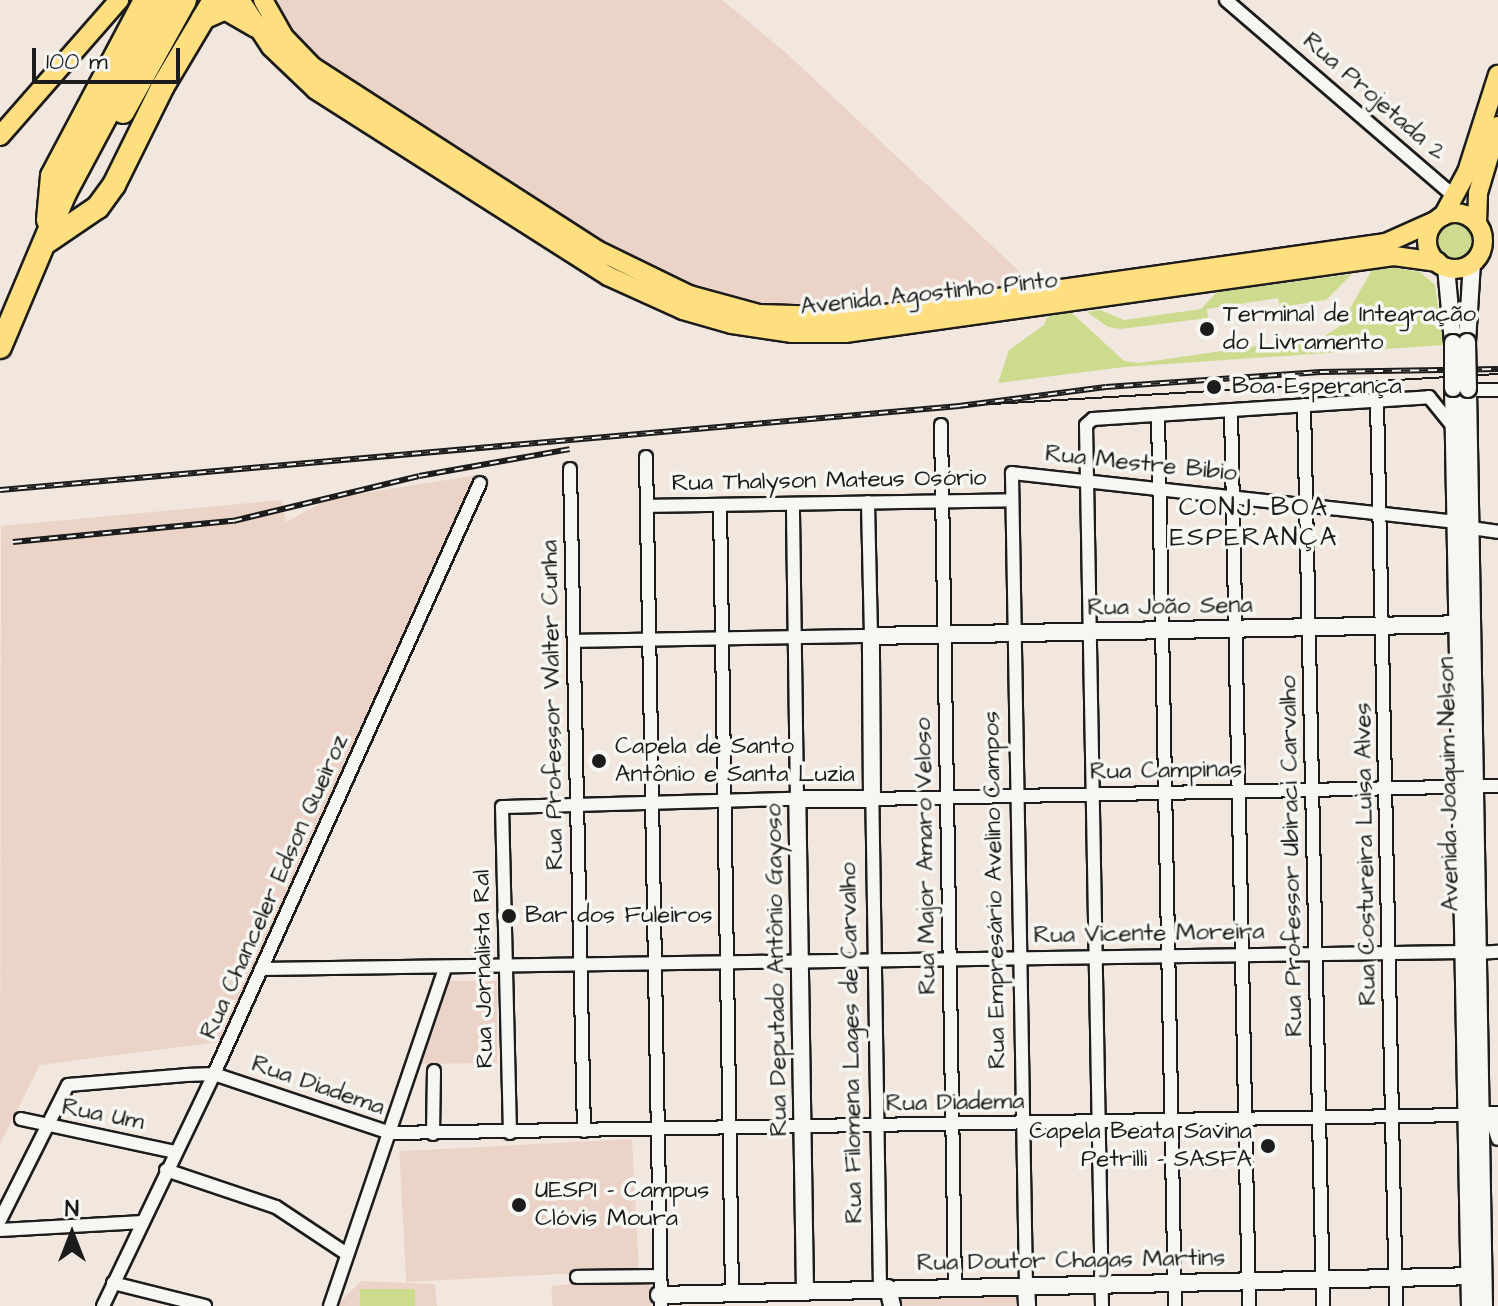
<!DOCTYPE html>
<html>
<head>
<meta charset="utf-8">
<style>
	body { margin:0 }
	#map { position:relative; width:1498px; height:1306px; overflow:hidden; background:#f1e7de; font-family:"Architects Daughter",sans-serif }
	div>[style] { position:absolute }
	.built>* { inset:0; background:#ebd4c7; transform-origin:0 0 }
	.green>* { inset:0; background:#cddb8f; transform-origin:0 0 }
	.round { border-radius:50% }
	.roads { filter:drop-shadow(2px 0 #1c1c1c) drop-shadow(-2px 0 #1c1c1c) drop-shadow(0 2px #1c1c1c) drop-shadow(0 -2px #1c1c1c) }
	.street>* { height:12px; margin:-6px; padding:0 6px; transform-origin:6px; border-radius:6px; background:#f6f6f2 }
	.secondary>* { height:16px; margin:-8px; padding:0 8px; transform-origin:8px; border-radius:8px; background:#f6f6f2 }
	.primary>* { height:18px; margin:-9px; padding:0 9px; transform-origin:9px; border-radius:9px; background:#fedf80 }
	.primary>.ring { margin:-9px; padding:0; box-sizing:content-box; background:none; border:18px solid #fedf80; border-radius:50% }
	.highway>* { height:22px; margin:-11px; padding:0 11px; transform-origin:11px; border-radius:11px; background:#fedf80 }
	.tram>* { height:2px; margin:-1px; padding:0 1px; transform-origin:1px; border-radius:1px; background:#1c1c1c }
	.rail>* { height:6px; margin-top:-3px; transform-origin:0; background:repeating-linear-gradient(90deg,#f6f6f2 0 9px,#1c1c1c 0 18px); box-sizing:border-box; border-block:2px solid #1c1c1c }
	.bridges { filter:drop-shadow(2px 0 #1c1c1c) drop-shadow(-2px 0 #1c1c1c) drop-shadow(0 2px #1c1c1c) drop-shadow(0 -2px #1c1c1c) }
	.secondary-bridge>* { height:16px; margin:-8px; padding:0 8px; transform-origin:8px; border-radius:8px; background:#f6f6f2 }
	.dots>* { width:22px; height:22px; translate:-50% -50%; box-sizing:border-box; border:4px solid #f6f6f2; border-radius:50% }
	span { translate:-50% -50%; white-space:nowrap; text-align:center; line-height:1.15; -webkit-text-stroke:7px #f6f6f2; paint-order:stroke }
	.street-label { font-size:24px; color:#1c1c1c }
	.poi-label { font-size:24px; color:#1c1c1c }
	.left { translate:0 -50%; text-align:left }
	.right { translate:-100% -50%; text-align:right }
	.neighbourhood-label { font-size:26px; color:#1c1c1c; letter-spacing:2px }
	.north { position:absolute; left:32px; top:1194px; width:80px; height:80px; -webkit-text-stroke:6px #f6f6f2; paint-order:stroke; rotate:0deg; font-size:22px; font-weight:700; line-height:32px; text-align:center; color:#1c1c1c }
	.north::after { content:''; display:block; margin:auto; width:28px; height:36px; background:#1c1c1c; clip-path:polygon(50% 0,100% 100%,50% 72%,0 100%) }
	.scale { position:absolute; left:32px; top:48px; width:148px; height:36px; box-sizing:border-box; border:4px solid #1c1c1c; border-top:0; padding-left:10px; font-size:24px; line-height:28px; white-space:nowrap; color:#1c1c1c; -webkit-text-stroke:6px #f6f6f2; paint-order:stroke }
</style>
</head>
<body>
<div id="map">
	<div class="built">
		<div style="clip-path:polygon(274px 0,722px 0,784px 51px,1034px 285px,790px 309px,691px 287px,594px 244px,344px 78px,295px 43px)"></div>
		<div style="clip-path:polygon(477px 475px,219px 1042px,40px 1065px,0 1144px,1px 526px,282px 500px,286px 522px,328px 499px)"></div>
		<div style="clip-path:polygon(446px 981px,497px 981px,497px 1063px,418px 1064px)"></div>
		<div style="left:632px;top:1139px;width:131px;height:233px;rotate:87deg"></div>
		<div style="left:649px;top:1279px;width:27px;height:98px;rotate:86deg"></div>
		<div style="clip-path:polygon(361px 1281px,435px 1284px,437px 1306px,336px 1306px)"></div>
		<div style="clip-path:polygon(1018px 1296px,1018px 1306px,902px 1306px,902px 1298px)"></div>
	</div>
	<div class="green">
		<div class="round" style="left:1432px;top:219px;width:46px;height:46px"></div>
		<div style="clip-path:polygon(1395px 268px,1420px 272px,1435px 285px,1443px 345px,1124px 367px,998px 383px,1009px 350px,1044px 325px,1047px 317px,1071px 312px,1124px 361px,1139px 363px,1325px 336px,1340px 326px,1372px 270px)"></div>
		<div style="clip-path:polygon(1352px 274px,1326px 300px,1280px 307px,1278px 298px,1207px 309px,1208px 318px,1121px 329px,1108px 327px,1087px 312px,1100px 310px,1124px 320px,1201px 309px,1217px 292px)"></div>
		<div style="left:415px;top:1289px;width:17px;height:55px;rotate:90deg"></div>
	</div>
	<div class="roads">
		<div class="street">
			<div style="left:1226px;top:0;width:302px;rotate:40.7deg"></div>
			<div style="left:1476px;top:390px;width:22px"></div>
			<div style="left:1377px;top:401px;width:905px;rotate:88.8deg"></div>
			<div style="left:1304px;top:405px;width:901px;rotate:88.79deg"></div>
			<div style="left:1231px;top:410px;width:896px;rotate:88.85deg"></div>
			<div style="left:1158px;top:415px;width:891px;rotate:88.91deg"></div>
			<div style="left:941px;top:425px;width:861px;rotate:89.07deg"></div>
			<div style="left:646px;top:457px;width:849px;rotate:88.99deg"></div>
			<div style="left:570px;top:469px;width:662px;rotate:88.79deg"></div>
			<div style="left:720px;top:505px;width:788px;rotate:89.13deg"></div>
			<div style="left:647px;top:506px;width:365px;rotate:-0.9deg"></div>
			<div style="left:1471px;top:528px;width:27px;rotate:8deg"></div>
			<div style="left:574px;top:641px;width:297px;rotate:-1deg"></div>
			<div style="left:871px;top:636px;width:134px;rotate:-91.3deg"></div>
			<div style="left:1476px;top:953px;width:22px;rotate:-3deg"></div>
			<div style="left:261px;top:969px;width:1202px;rotate:-0.81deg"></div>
			<div style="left:1490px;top:1115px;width:25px;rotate:72deg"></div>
			<div style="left:21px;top:1119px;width:157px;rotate:12.1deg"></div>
			<div style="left:510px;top:1133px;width:326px;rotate:-91.4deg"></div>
			<div style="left:502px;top:807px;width:295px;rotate:-1.6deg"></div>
			<div style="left:797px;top:799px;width:295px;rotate:-90.8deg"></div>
			<div style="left:433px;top:1134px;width:63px;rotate:-89.1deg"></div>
			<div style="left:166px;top:1170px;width:116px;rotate:18.6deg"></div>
			<div style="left:276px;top:1207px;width:85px;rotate:33.5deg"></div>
			<div style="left:0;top:1220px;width:151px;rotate:-63.3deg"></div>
			<div style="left:68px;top:1085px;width:118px;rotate:-4.8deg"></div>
			<div style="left:186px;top:1075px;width:28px;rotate:-2deg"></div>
			<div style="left:214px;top:1074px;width:186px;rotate:18.5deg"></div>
			<div style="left:390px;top:1133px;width:1076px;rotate:-0.96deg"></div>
			<div style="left:0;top:1230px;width:143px;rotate:-3.2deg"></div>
			<div style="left:577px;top:1277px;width:81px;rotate:-0.7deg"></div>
			<div style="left:113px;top:1283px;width:95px;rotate:14deg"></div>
			<div style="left:1026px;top:1285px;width:812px;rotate:-90.99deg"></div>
			<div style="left:1012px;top:473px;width:448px;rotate:6.3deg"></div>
			<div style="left:880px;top:1288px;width:489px;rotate:-90.9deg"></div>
			<div style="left:872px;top:799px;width:626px;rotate:-1.19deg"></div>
			<div style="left:103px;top:1306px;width:257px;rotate:-64.4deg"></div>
			<div style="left:214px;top:1074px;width:648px;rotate:-65.77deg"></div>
			<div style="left:330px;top:1306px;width:356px;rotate:-71.2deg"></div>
			<div style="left:1102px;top:1306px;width:881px;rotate:-91.04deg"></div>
			<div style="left:1086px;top:425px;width:9px;rotate:-41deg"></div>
			<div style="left:1093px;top:419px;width:337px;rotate:-3.7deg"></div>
			<div style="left:1429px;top:397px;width:40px;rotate:51deg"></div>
		</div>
		<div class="secondary">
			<div style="left:1446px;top:267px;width:76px;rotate:84.7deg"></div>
			<div style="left:1467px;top:342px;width:79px;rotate:-86.4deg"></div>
			<div style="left:1453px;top:388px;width:918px;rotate:88.94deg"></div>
			<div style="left:1468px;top:389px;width:917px;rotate:89deg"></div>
			<div style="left:1471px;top:1115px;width:27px"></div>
			<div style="left:1026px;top:1285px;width:21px;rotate:87deg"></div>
			<div style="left:888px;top:1288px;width:18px;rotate:77deg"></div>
			<div style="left:805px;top:1291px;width:492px;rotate:-90.9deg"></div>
			<div style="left:797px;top:799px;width:75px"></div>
			<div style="left:872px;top:799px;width:163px;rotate:-90.4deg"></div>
			<div style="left:871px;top:636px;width:599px;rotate:-1.15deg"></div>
			<div style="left:659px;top:1295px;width:819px;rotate:-1.33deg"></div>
		</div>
		<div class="primary">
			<div style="left:240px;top:0;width:56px;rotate:56.6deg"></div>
			<div style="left:271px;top:47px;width:62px;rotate:43.7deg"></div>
			<div style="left:316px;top:90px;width:346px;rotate:32.5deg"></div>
			<div style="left:608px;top:276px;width:82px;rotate:24.4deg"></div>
			<div style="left:683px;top:310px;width:51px;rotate:15.9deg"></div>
			<div style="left:732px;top:324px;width:61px;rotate:8.5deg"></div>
			<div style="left:792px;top:333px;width:53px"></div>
			<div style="left:845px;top:333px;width:554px;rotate:-7.98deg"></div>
			<div style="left:1394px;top:256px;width:44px;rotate:7.8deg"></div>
			<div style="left:263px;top:0;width:43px;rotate:60.4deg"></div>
			<div style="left:284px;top:37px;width:42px;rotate:46deg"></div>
			<div style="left:313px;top:67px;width:336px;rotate:32.8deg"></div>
			<div style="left:595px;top:249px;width:105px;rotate:26.1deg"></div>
			<div style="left:689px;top:295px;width:73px;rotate:15.2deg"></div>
			<div style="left:759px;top:314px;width:105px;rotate:1.6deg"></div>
			<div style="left:864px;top:317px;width:527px;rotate:-8.07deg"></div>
			<div style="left:1386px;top:243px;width:54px;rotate:-24.2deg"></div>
			<div style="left:0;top:136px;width:181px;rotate:-48.8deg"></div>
			<div class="ring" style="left:1427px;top:213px;width:38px;height:38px"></div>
			<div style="left:1443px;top:216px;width:50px;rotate:-61.4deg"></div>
			<div style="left:1467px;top:172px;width:102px;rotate:-72.3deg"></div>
			<div style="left:1477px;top:223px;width:30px;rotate:-88deg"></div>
			<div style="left:1478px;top:193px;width:70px;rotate:-73.4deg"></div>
		</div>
		<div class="highway">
			<div style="left:203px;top:18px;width:24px;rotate:-24deg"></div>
			<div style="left:225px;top:8px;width:36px;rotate:30deg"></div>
			<div style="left:123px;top:112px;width:128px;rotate:-61deg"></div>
			<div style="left:48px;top:220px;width:44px;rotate:-84.8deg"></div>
			<div style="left:52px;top:176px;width:199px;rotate:-62.1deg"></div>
			<div style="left:48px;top:241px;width:60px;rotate:-34.2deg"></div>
			<div style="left:98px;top:207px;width:27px;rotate:-54deg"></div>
			<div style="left:114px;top:185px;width:110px;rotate:-63.7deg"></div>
			<div style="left:163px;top:86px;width:100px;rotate:-59.3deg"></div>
			<div style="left:0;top:347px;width:167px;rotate:-67.1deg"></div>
			<div style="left:65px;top:193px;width:219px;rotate:-61.9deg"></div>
		</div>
	</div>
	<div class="tram">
		<div style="left:959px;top:406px;width:540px;rotate:-3.4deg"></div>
	</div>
	<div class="rail">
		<div style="left:0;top:490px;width:963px;rotate:-5.01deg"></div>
		<div style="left:959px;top:406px;width:148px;rotate:-7.4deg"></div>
		<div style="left:1106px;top:387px;width:215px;rotate:-4deg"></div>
		<div style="left:1320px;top:372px;width:178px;rotate:-1deg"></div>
		<div style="left:13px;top:542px;width:221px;rotate:-5.5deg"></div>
		<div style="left:233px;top:521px;width:191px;rotate:-13.6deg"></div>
		<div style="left:419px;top:476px;width:153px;rotate:-10.1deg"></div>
	</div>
	<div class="bridges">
		<div class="secondary-bridge">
			<div style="left:1467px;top:342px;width:47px;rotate:88.8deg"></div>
			<div style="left:1453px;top:343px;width:45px;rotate:90deg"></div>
		</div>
	</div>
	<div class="dots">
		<div style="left:1207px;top:329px;background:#1c1c1c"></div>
		<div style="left:1214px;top:387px;background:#1c1c1c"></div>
		<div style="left:599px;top:761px;background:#1c1c1c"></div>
		<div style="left:509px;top:916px;background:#1c1c1c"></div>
		<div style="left:1268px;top:1146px;background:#1c1c1c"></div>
		<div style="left:519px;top:1205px;background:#1c1c1c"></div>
	</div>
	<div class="street-label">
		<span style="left:1374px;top:97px;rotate:41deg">Rua Projetada 2</span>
		<span style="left:929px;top:294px;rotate:-6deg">Avenida Agostinho Pinto</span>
		<span style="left:1141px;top:464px;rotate:6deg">Rua Mestre Bibio</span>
		<span style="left:829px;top:481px;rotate:-1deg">Rua Thalyson Mateus Osório</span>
		<span style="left:1170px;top:607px;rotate:-1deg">Rua João Sena</span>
		<span style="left:553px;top:705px;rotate:-91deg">Rua Professor Walter Cunha</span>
		<span style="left:1166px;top:771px;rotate:-1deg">Rua Campinas</span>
		<span style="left:1449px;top:784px;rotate:-91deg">Avenida Joaquim Nelson</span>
		<span style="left:1366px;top:854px;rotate:-91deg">Rua Costureira Luisa Alves</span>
		<span style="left:926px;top:856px;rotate:-91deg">Rua Major Amaro Veloso</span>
		<span style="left:1292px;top:856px;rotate:-91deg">Rua Professor Ubiraci Carvalho</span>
		<span style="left:275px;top:887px;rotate:-66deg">Rua Chanceler Edson Queiroz</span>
		<span style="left:995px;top:890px;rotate:-91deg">Rua Empresário Avelino Campos</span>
		<span style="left:1149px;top:934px;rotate:-1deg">Rua Vicente Moreira</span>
		<span style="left:484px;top:969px;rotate:-91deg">Rua Jornalista Ral</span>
		<span style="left:777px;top:970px;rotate:-91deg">Rua Deputado Antônio Gayoso</span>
		<span style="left:852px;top:1043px;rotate:-91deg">Rua Filomena Lages de Carvalho</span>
		<span style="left:318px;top:1086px;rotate:19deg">Rua Diadema</span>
		<span style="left:955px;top:1103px;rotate:-1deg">Rua Diadema</span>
		<span style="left:103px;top:1115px;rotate:11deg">Rua Um</span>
		<span style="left:1071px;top:1261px;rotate:-1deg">Rua Doutor Chagas Martins</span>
	</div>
	<div class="poi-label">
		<span class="left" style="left:1223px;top:329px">Terminal de Integração<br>do Livramento</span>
		<span class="left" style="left:1232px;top:387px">Boa Esperança</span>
		<span class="left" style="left:615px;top:761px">Capela de Santo<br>Antônio e Santa Luzia</span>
		<span class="left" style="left:525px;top:916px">Bar dos Fuleiros</span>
		<span class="right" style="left:1252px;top:1146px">Capela Beata Savina<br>Petrilli - SASFA</span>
		<span class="left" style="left:535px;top:1205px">UESPI - Campus<br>Clóvis Moura</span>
	</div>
	<div class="neighbourhood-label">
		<span style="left:1254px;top:523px">CONJ. BOA<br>ESPERANÇA</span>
	</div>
	<div class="north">N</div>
	<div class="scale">100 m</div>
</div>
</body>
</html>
